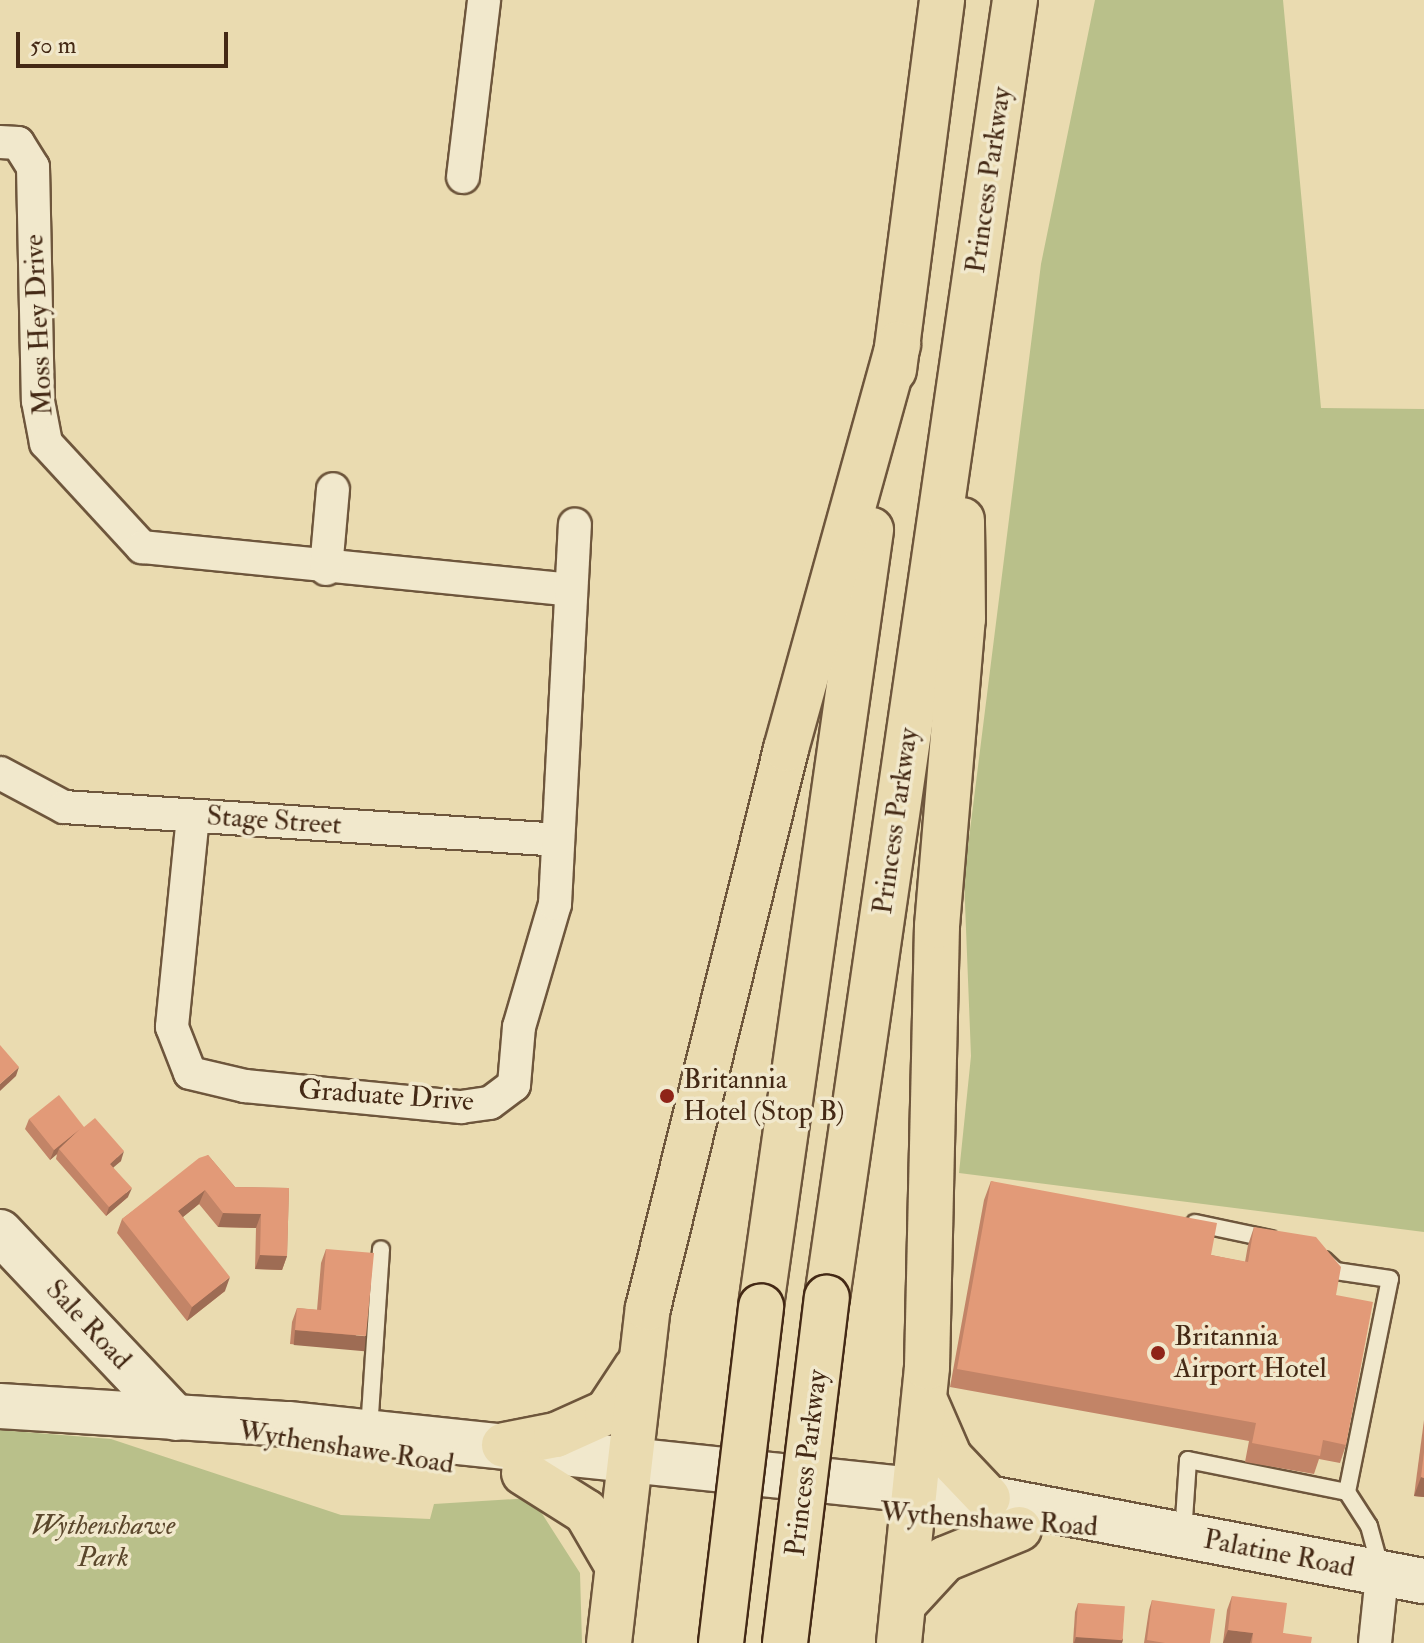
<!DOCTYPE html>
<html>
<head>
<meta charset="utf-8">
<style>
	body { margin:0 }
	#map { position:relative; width:1424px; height:1643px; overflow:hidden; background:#eadbb0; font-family:"IM FELL Double Pica",serif }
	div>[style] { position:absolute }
	.green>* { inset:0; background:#b9c08a }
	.roads { filter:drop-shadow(2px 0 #6e563c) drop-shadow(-2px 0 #6e563c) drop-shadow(0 2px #6e563c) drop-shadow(0 -2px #6e563c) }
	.service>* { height:16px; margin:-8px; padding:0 8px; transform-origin:8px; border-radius:8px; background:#f1e8cc }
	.minor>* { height:32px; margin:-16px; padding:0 16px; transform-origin:16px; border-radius:16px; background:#f1e8cc }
	.secondary>* { height:44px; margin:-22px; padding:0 22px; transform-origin:22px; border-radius:22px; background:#f1e8cc }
	.trunk>* { height:44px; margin:-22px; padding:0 22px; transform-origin:22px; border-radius:22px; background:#eadbb0 }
	.bridges { filter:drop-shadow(2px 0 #442915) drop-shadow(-2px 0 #442915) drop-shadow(0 2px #442915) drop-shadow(0 -2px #442915) }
	.trunk-bridge>* { height:44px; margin:-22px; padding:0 22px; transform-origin:22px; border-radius:22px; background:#eadbb0 }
	.wall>* { inset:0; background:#c28467 }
	.shaded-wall>* { inset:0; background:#9e6c54; transform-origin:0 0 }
	.building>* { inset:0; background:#e29a78; transform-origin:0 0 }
	.dots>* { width:22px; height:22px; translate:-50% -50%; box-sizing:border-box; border:4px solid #f1e8cc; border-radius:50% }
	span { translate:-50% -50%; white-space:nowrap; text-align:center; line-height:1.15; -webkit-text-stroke:7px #f1e8cc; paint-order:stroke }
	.street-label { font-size:28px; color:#442915 }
	.poi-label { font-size:28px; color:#442915 }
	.left { translate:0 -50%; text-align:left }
	.park-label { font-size:28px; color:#5b472c; font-style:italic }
	.scale { position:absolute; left:16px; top:32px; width:212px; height:36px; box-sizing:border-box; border:4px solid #442915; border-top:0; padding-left:10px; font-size:24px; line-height:28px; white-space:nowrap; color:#442915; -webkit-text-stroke:6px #f1e8cc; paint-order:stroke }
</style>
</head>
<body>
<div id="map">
	<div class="green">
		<div style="clip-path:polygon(1095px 0,1283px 0,1321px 408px,1424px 409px,1424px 1232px,959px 1173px,971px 1056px,964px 878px,1041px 264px)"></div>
		<div style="clip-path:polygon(0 1430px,111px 1439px,341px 1515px,430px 1519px,434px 1504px,532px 1498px,580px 1573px,582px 1643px,0 1643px)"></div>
	</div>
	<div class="roads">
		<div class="service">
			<div style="left:1195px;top:1223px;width:77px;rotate:12deg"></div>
			<div style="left:369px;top:1430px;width:181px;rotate:-86.2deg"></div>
			<div style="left:1347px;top:1492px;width:40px;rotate:57.1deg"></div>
			<div style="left:1369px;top:1526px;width:46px;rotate:74.7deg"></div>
			<div style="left:1183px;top:1534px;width:74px;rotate:-86.1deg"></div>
			<div style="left:1188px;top:1460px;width:162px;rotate:11.4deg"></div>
			<div style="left:1347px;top:1492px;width:217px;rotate:-78.6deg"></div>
			<div style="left:1390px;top:1279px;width:55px;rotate:-171.6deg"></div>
			<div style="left:1336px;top:1271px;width:16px;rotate:-137deg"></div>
		</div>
		<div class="minor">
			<div style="left:0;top:142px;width:18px;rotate:3deg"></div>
			<div style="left:18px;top:143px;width:28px;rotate:58deg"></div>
			<div style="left:33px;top:167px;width:234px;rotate:88.8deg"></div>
			<div style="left:38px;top:401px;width:43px;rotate:79.2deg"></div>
			<div style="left:46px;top:443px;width:142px;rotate:47.3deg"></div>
			<div style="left:142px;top:547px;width:431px;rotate:5.7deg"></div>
			<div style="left:463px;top:177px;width:178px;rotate:-83.2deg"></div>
			<div style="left:326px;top:569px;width:80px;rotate:-85deg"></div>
			<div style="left:0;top:773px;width:72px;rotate:28deg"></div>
			<div style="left:64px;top:807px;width:494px;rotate:3.8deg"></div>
			<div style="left:193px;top:816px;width:212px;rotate:95.7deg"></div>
			<div style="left:172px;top:1027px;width:49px;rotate:68.6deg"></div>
			<div style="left:190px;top:1073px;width:57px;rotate:13.3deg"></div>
			<div style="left:245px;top:1086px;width:217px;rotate:5.6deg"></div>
			<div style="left:461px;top:1107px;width:29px;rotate:-8deg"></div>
			<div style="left:490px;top:1103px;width:30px;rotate:-37deg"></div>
			<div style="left:514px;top:1085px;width:58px;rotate:-85.1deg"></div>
			<div style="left:519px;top:1027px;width:128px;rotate:-73.7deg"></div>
			<div style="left:555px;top:904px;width:380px;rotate:-87deg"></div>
			<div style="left:1375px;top:1643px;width:68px;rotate:-84.1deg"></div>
		</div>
		<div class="secondary">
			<div style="left:0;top:1232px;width:256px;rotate:46.6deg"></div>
			<div style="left:0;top:1406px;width:289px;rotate:3.6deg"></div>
			<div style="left:288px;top:1424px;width:704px;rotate:6.03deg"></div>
			<div style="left:988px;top:1498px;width:444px;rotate:10.8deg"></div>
		</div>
		<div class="trunk">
			<div style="left:894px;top:370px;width:373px;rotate:-82.6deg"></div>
			<div style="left:827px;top:1298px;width:1312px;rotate:-81.76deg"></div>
			<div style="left:761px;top:1306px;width:784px;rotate:-81.93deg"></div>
			<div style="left:927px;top:1405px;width:58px;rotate:66.5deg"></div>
			<div style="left:950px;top:1458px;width:55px;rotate:46.5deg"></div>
			<div style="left:504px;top:1445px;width:53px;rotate:-10.9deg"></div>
			<div style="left:556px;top:1435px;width:56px;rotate:-24.3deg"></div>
			<div style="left:607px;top:1412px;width:53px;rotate:-56.6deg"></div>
			<div style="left:524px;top:1473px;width:73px;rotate:32.2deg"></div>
			<div style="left:586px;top:1512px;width:56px;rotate:59.7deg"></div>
			<div style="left:907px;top:1600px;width:56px;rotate:-47.2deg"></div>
			<div style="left:945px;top:1559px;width:80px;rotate:-22.1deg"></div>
			<div style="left:609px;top:1643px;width:337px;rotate:-83.4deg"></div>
			<div style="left:648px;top:1308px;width:576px;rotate:-76.13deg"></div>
			<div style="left:786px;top:749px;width:420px;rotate:-74.5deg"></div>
			<div style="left:899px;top:1643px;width:277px;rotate:-84.2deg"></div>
			<div style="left:927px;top:1367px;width:441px;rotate:-88.7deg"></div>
			<div style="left:937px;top:926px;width:308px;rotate:-85.2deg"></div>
			<div style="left:963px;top:619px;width:99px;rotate:-90.6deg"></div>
		</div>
	</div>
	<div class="bridges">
		<div class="trunk-bridge">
			<div style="left:721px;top:1643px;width:339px;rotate:-83.2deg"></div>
			<div style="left:785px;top:1643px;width:348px;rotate:-83.1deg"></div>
		</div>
	</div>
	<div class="wall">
		<div style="clip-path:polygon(29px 1119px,84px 1127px,121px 1161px,113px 1167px,128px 1197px,106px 1216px,56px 1159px,57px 1154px,50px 1160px,25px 1129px)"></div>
		<div style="clip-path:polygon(208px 1155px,235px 1187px,289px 1188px,287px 1256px,282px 1270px,255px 1269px,256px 1228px,218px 1227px,199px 1204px,183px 1217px,225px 1291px,187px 1321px,117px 1233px,122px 1219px)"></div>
		<div style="clip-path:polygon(991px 1181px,1211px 1255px,1245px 1262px,1248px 1245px,1254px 1227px,1336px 1295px,1346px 1445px,1340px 1463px,1319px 1459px,1314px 1474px,1245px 1462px,1249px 1441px,950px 1387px,984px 1200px)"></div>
		<div style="clip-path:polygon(326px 1249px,361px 1350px,290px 1344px,292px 1322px,297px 1308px,317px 1310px,321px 1263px)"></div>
		<div style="clip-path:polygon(1424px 1420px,1424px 1497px,1414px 1496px)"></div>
		<div style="clip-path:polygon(1232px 1596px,1283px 1633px,1311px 1643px,1223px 1643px,1227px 1610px)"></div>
		<div style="clip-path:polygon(1152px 1600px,1210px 1643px,1144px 1643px,1149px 1610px)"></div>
		<div style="clip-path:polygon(1078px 1603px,1123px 1639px,1122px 1643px,1073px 1643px,1075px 1612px)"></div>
	</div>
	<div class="shaded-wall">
		<div style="clip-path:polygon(19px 1067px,16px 1076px,0 1091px,0 1084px)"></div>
		<div style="clip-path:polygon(80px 1129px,59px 1149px,57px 1154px,50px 1160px,54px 1150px)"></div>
		<div style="clip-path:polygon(124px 1151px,121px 1161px,107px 1173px,110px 1164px)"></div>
		<div style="clip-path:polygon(132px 1188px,128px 1197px,106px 1216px,109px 1207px)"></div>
		<div style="clip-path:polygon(205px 1190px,199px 1204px,173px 1225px,178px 1211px)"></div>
		<div style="clip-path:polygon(223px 1213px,261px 1214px,256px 1228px,218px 1227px)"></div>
		<div style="clip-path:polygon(260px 1255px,287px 1256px,282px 1270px,255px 1269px)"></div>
		<div style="clip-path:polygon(230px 1277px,225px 1291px,187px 1321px,192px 1307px)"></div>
		<div style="left:295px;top:1330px;width:71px;height:15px;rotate:5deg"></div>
		<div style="clip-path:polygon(1421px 1477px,1424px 1478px,1424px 1497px,1414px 1496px)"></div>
		<div style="clip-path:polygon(1228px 1630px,1253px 1633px,1250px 1643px,1223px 1643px)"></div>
		<div style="clip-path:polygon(1076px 1637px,1123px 1639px,1122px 1643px,1074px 1643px)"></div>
	</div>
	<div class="building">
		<div style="clip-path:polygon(0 1045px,19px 1067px,0 1084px)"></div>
		<div style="clip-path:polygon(59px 1095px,84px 1127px,95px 1118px,124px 1151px,110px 1164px,132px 1188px,109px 1207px,59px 1149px,80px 1129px,54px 1150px,29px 1119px)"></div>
		<div style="clip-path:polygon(208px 1155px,235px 1187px,289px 1188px,287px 1256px,260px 1255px,261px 1214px,223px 1213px,205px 1190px,178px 1211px,230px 1277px,192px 1307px,122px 1219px,199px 1158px)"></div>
		<div style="clip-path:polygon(991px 1181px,1217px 1223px,1211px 1255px,1248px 1262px,1254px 1227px,1316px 1237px,1341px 1267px,1336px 1295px,1373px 1302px,1346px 1445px,1323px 1440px,1320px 1456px,1252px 1443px,1256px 1423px,957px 1369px)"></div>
		<div style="clip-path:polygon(326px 1249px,374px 1253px,366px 1336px,295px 1330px,297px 1308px,321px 1310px)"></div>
		<div style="clip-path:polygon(1424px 1452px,1424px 1478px,1421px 1477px)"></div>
		<div style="clip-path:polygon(1232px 1596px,1287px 1603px,1283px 1633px,1312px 1637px,1311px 1643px,1252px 1643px,1253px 1633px,1228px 1630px)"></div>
		<div style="clip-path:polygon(1152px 1600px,1215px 1609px,1210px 1643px,1165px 1643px,1147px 1640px)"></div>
		<div style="left:1078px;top:1603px;width:47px;height:34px;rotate:4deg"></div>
	</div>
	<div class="dots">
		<div style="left:667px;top:1096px;background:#8f2418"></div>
		<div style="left:1158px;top:1353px;background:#8f2418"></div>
	</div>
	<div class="street-label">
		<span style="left:989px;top:180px;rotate:-82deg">Princess Parkway</span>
		<span style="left:39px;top:325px;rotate:-93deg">Moss Hey Drive</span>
		<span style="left:274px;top:821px;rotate:4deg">Stage Street</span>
		<span style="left:896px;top:821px;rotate:-82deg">Princess Parkway</span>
		<span style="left:386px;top:1096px;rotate:4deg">Graduate Drive</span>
		<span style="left:88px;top:1325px;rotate:47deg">Sale Road</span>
		<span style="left:346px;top:1448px;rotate:9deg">Wythenshawe Road</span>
		<span style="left:807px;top:1463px;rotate:-83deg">Princess Parkway</span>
		<span style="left:989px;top:1520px;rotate:4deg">Wythenshawe Road</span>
		<span style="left:1279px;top:1554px;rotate:11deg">Palatine Road</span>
	</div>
	<div class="poi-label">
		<span class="left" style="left:683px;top:1096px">Britannia<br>Hotel (Stop B)</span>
		<span class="left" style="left:1174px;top:1353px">Britannia<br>Airport Hotel</span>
	</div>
	<div class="park-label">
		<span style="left:103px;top:1542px">Wythenshawe<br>Park</span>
	</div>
	<div class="scale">50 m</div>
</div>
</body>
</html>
